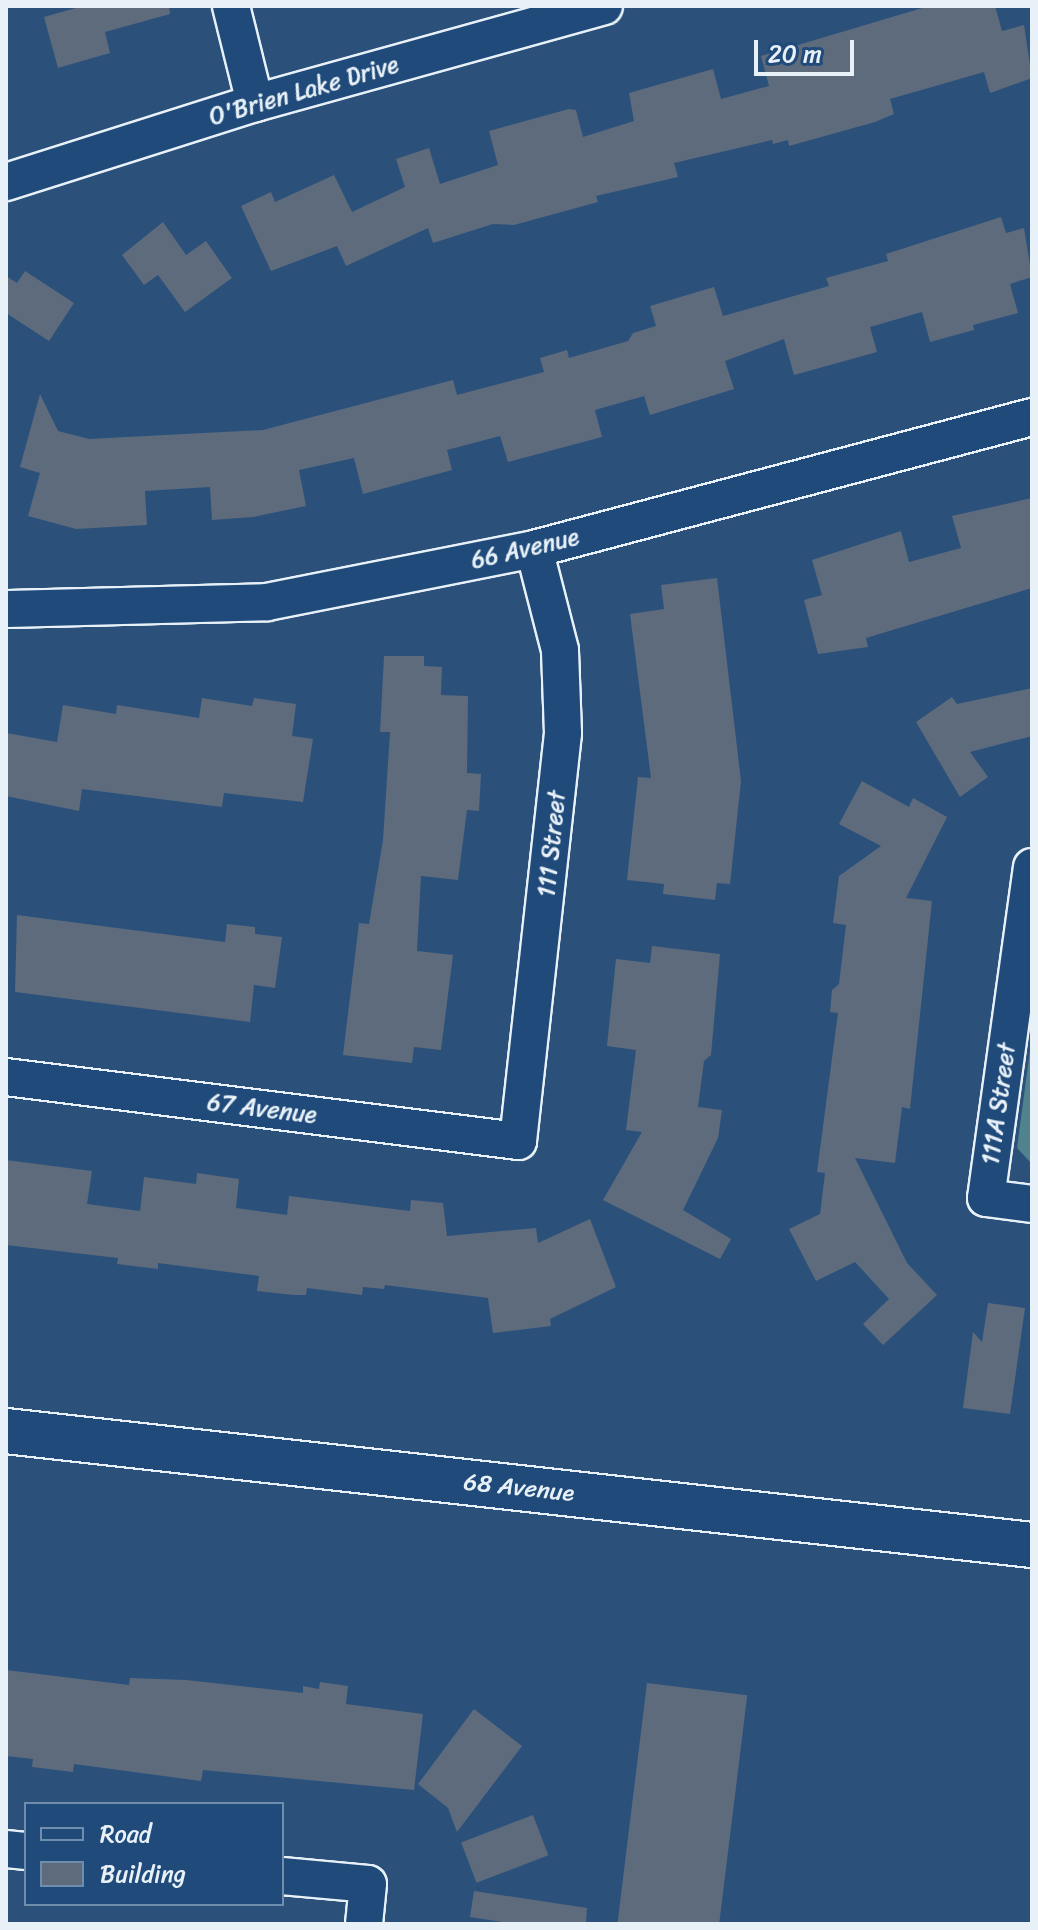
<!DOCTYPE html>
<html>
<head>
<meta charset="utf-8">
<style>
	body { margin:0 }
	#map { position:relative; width:1038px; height:1930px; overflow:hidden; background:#2b517b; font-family:Sriracha,sans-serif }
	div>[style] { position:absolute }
	.green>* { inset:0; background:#51838e }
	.building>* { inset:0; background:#5d6b7d; transform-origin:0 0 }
	.roads { filter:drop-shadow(2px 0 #e8f1f8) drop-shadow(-2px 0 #e8f1f8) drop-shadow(0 2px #e8f1f8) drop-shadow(0 -2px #e8f1f8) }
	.minor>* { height:36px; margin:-18px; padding:0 18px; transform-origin:18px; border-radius:18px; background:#1f4a7a }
	.major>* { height:44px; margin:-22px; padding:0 22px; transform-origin:22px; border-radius:22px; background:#1f4a7a }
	span { translate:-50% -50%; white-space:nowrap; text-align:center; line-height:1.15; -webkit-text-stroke:7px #1f4a7a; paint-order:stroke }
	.street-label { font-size:24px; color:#e8f1f8 }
	.frame { position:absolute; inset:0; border:8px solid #e8f1f8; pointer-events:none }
	.legend { position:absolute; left:24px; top:1802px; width:260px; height:104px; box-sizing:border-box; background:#1f4a7a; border:2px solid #6f8dac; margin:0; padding:10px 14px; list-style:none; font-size:24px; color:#e8f1f8 }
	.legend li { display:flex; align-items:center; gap:16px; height:40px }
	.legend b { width:40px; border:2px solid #6f8dac }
	.scale { position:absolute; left:754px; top:40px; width:100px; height:36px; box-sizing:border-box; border:4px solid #e8f1f8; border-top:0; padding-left:10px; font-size:24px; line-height:28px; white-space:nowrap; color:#e8f1f8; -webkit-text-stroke:6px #1f4a7a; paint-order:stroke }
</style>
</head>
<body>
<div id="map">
	<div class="green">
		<div style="clip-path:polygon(1032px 1035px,1032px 1164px,1017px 1148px)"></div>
	</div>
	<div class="building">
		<div style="clip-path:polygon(83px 6px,169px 6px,170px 14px,105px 32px,110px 53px,58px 68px,44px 17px)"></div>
		<div style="clip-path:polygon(929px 6px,995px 6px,1002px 31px,1024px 25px,1032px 78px,990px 93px,984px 72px,890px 99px,894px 114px,875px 122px,789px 146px,788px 140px,773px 144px,772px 140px,674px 163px,678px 177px,596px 196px,598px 202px,514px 225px,493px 224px,433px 243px,428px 228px,346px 266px,337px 246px,271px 271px,241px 206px,271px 192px,275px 202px,334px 175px,352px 212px,405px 187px,396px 159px,429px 148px,440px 184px,498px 165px,489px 131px,569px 109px,576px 110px,583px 137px,634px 121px,629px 93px,713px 69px,721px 99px,769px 86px,761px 56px)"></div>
		<div style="clip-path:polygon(1001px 217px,1006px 233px,1024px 228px,1032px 277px,1010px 284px,1018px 313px,973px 325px,974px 330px,930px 342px,922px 312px,870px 327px,877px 352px,794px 375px,784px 339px,725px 361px,734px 389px,650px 415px,644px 396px,595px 410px,602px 437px,508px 462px,500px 436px,447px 450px,452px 470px,363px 494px,354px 458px,299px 470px,306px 506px,253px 517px,212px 520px,210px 487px,145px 491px,147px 525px,76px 529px,28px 516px,40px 473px,20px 467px,40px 394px,58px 431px,89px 439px,263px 430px,453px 380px,457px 395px,544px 372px,540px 358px,567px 350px,569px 358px,628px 341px,633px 333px,656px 326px,650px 306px,714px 287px,723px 316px,829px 286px,826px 278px,888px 261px,886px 254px)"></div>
		<div style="clip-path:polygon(163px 222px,186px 255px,206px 241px,232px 278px,185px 312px,158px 275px,144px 285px,122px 255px)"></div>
		<div style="clip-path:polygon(25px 271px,74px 303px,49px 341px,6px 313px,6px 276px,17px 283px)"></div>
		<div style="clip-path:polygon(1032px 498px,1032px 588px,866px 638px,868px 647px,818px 654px,804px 600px,822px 595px,812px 560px,901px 531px,909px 562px,961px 548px,952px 516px)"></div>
		<div style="clip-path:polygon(717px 578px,741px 781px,730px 884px,717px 883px,715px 900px,663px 894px,664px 884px,627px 880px,638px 777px,651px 778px,630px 614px,664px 609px,661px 585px)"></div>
		<div style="clip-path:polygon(384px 656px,424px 656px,424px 666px,442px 667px,441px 695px,468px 696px,467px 773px,481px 774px,479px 811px,467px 810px,458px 880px,421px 876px,417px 951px,453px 955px,441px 1050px,414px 1047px,412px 1063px,343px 1055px,359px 923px,369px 924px,383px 840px,390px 732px,380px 732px)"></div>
		<div style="clip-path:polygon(1032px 688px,1032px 736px,970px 752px,988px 777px,960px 797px,916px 722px,952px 697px,957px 704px)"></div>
		<div style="clip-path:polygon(202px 698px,252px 706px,254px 698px,296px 704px,292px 736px,313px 739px,303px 802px,224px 793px,222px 807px,82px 789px,79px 811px,6px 796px,6px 733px,57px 742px,63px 705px,116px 714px,117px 705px,199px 718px)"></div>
		<div style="clip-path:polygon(862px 781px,909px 807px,913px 798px,947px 817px,906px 898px,932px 901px,910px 1109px,902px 1107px,895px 1163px,855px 1158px,907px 1263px,937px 1295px,883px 1345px,863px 1324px,889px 1299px,855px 1262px,816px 1281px,789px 1229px,820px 1214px,825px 1173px,817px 1172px,838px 1013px,830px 1012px,832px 990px,839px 984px,846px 925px,833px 923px,839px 876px,881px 846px,839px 824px)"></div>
		<div style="clip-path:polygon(17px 915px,225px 942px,227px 924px,255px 927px,255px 934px,282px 937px,275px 988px,254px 985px,250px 1022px,15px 992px)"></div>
		<div style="clip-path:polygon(652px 946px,720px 954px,711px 1055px,704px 1061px,698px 1107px,722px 1110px,718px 1138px,683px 1210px,731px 1239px,720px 1259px,603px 1200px,642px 1132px,626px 1130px,636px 1050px,607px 1046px,616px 959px,650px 963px)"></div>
		<div style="clip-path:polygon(6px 1160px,92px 1171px,87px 1204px,140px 1211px,144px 1177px,196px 1184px,197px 1173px,239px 1179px,236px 1208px,287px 1215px,289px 1196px,410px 1211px,411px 1200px,443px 1203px,447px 1236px,536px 1228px,538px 1243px,590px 1219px,616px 1287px,550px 1319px,551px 1326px,493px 1333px,488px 1298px,385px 1285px,384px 1289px,363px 1287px,362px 1295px,307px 1288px,306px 1295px,294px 1295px,257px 1291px,259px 1276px,158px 1263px,158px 1269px,117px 1264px,118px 1258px,6px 1245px)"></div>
		<div style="clip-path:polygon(988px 1303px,1025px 1308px,1010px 1414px,963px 1408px,973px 1332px,982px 1342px)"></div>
		<div style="clip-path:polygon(6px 1670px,129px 1685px,130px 1678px,186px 1680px,303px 1693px,303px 1686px,319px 1689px,320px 1682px,348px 1686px,346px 1704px,423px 1714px,414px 1790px,203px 1770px,201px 1781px,74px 1764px,73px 1772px,32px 1767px,33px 1759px,6px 1756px)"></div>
		<div style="left:647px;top:1683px;width:101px;height:243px;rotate:7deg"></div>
		<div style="clip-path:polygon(474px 1709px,522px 1746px,457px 1832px,448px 1808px,418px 1784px)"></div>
		<div style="left:533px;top:1815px;width:43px;height:77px;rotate:69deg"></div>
		<div style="clip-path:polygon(474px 1891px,587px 1908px,586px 1924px,514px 1924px,470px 1917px)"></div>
	</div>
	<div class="roads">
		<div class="minor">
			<div style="left:231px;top:6px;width:100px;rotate:76.1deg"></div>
			<div style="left:6px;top:182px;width:261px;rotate:-17.6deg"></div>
			<div style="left:255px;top:103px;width:362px;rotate:-15.5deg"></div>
			<div style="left:6px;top:609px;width:261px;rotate:-1.5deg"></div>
			<div style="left:267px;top:602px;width:272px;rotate:-11.2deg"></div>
			<div style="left:534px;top:549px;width:515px;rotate:-14.85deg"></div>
			<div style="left:1032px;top:867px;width:334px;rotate:97.9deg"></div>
			<div style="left:986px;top:1198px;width:46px;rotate:7.4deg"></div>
			<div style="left:6px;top:1077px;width:516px;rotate:7.13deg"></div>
			<div style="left:518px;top:1141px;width:410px;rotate:-83.7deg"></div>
			<div style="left:563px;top:733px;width:83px;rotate:-92.1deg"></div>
			<div style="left:560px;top:650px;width:104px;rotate:-104.4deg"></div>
			<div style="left:6px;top:1849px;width:20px;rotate:6deg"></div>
			<div style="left:282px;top:1876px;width:86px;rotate:5.3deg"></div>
			<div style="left:368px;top:1884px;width:40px;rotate:95.7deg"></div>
		</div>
		<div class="major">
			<div style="left:6px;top:1431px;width:1032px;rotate:6.34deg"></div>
		</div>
	</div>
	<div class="street-label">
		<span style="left:304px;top:91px;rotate:-16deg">O'Brien Lake Drive</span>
		<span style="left:525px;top:549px;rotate:-13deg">66 Avenue</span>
		<span style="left:552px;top:844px;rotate:-84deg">111 Street</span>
		<span style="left:999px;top:1104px;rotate:-82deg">111A Street</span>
		<span style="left:262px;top:1109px;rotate:7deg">67 Avenue</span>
		<span style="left:519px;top:1488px;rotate:6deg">68 Avenue</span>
	</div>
	<div class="frame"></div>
	<ul class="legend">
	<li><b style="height:10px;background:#1f4a7a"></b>Road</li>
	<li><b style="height:22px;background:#5d6b7d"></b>Building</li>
	</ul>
	<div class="scale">20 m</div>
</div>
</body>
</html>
